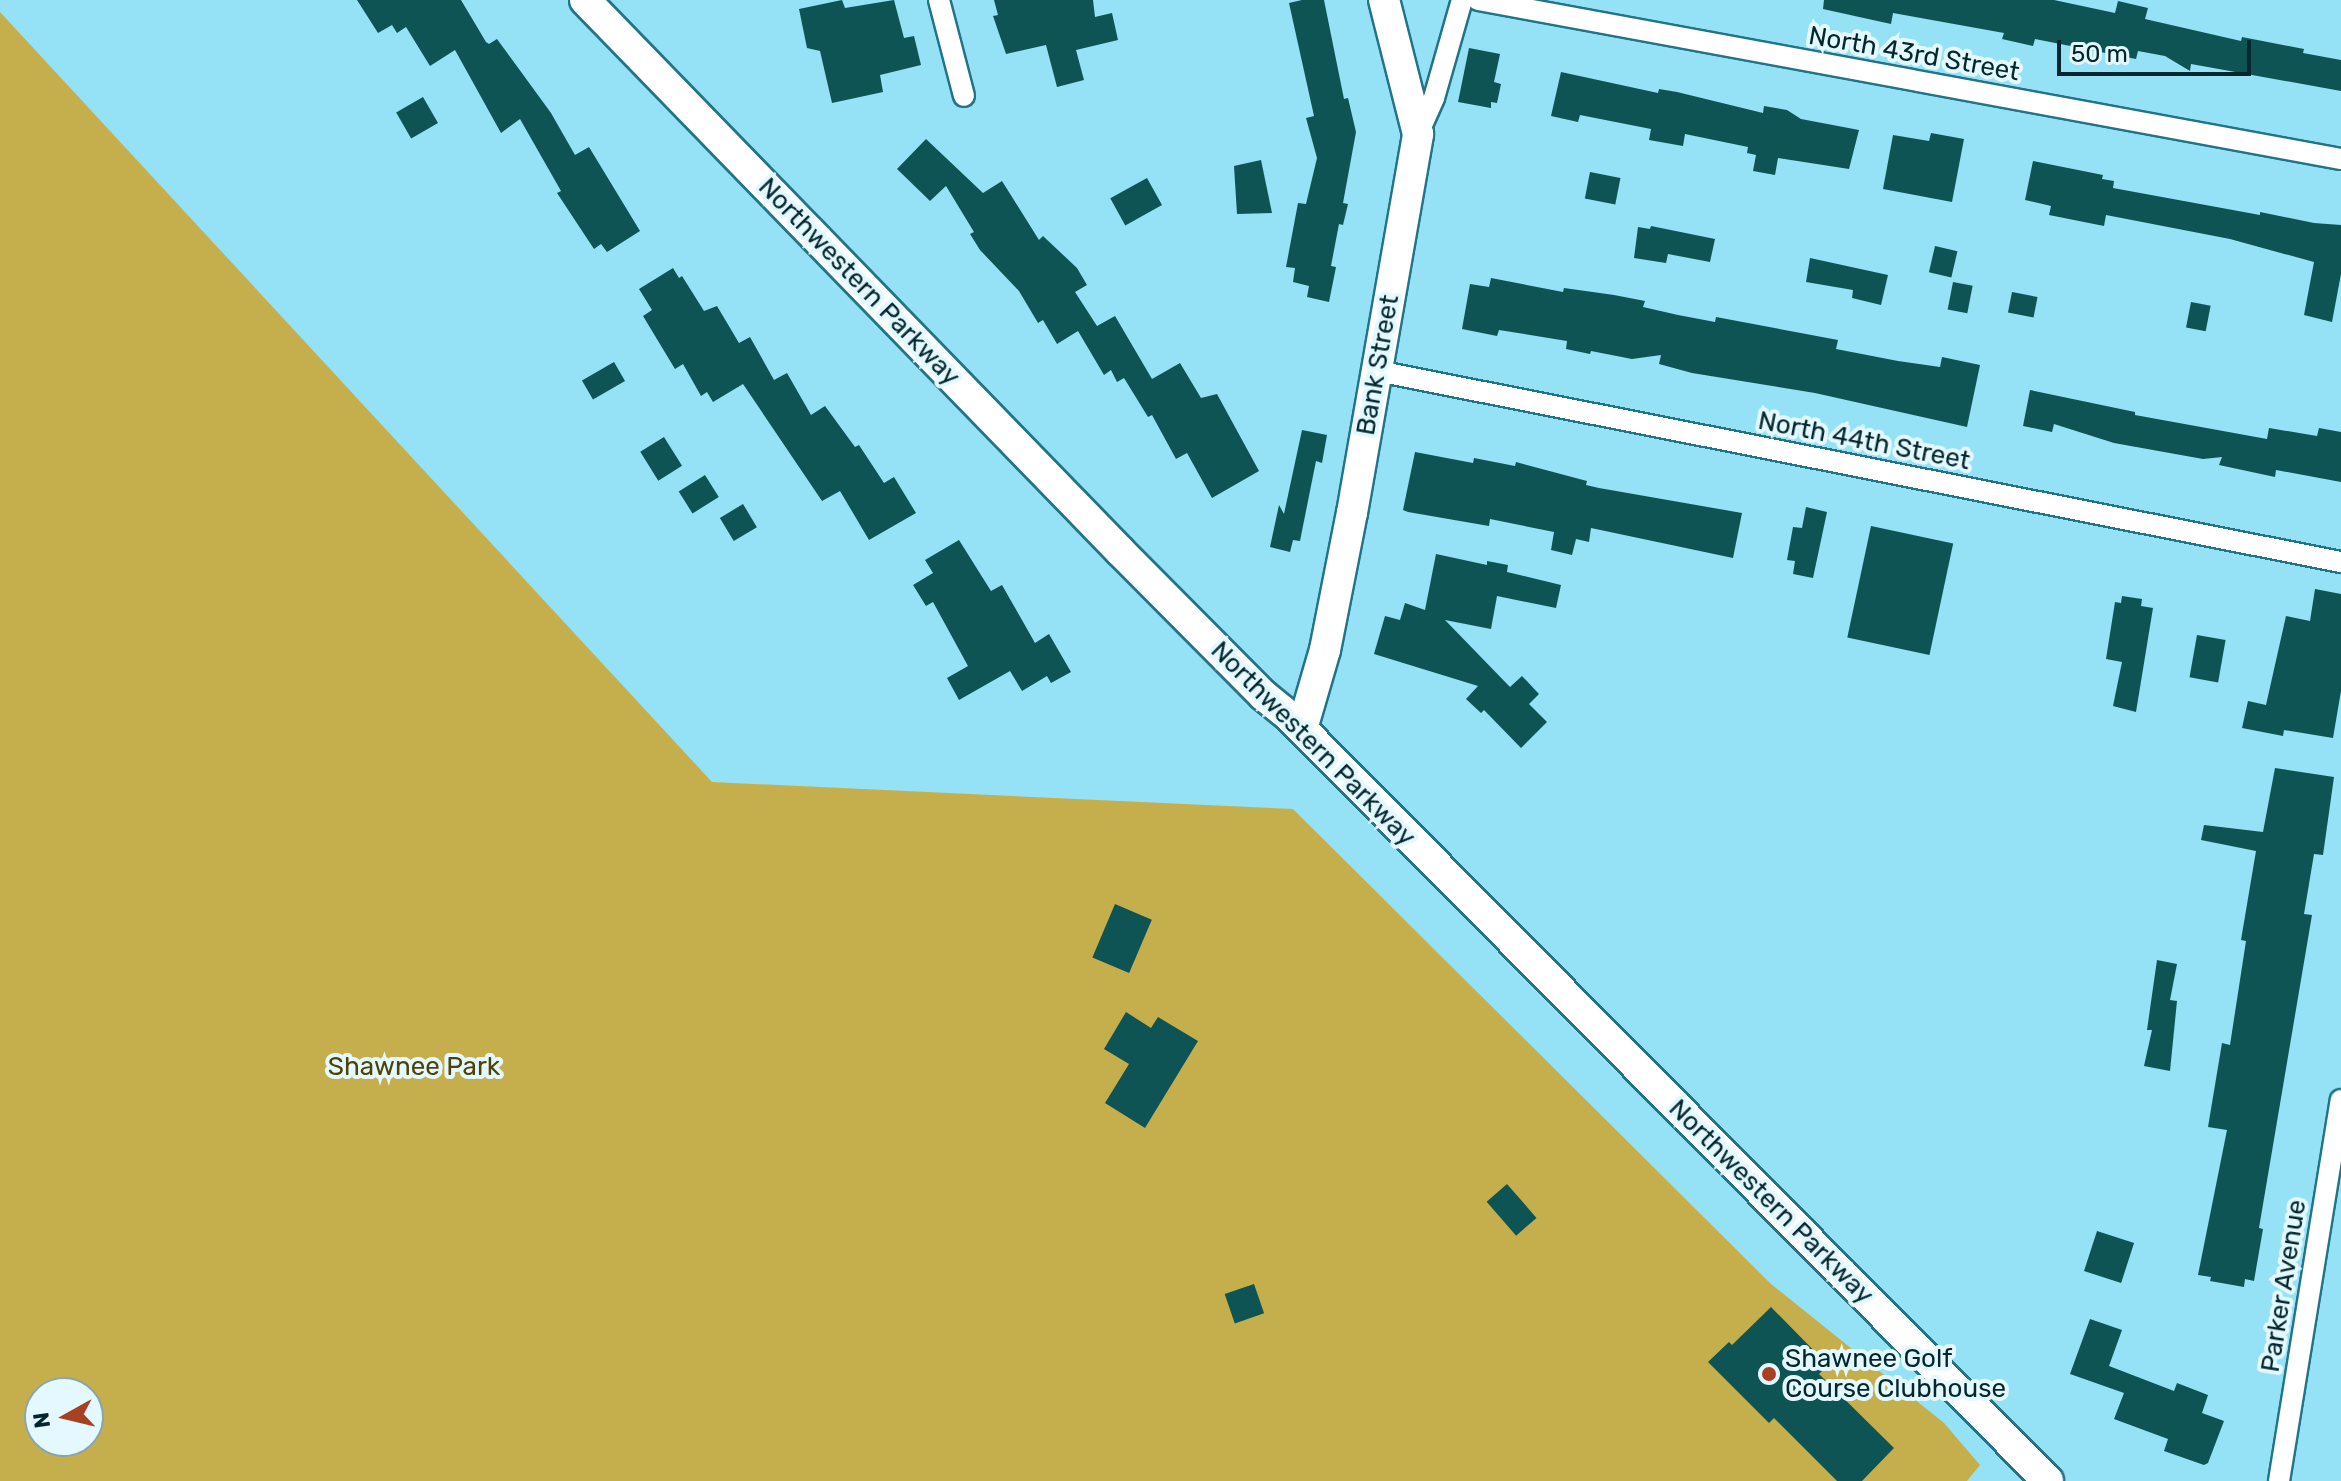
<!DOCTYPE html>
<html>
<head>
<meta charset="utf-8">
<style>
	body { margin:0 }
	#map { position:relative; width:2341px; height:1481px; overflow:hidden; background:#95e1f6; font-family:Rubik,sans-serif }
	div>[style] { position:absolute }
	.green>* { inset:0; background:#c5af4d }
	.building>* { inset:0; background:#0e5455; transform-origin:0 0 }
	.roads { filter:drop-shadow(2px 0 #237486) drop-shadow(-2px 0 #237486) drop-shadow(0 2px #237486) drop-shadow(0 -2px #237486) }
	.street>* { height:20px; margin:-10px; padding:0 10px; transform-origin:10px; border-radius:10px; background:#fff }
	.secondary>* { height:30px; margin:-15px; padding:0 15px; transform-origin:15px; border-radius:15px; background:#fff }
	.dots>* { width:22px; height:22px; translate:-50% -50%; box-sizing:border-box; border:4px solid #e3f9ff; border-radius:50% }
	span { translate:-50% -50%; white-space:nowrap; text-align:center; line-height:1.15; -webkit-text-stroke:8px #e3f9ff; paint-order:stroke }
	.street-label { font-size:26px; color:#04262e }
	.park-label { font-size:26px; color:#504301 }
	.poi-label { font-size:26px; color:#04262e }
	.left { translate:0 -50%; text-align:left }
	.north { position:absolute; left:24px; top:1377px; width:80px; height:80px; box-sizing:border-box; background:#e3f9ff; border:2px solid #8aa5ab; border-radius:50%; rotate:262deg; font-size:22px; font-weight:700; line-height:32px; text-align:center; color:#04262e }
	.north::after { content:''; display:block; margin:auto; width:28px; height:36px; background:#a84022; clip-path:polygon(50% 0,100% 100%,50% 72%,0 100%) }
	.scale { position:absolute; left:2057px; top:40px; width:194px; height:36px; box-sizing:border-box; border:4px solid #04262e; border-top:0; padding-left:10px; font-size:24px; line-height:28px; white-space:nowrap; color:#04262e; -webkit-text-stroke:6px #e3f9ff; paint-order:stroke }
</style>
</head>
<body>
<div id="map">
	<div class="green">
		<div style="clip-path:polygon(evenodd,0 12px,712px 782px,1293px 809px,1771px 1284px,1944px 1423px,1980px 1465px,1967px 1481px,0 1481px,0 12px,40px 1393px,88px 1393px,88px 1441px,40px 1441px,40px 1393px)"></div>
	</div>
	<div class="building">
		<div style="clip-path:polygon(357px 0,461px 0,486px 42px,489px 44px,497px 39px,551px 113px,575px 155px,589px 147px,640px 231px,607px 252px,601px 244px,594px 249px,557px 193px,561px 191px,520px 119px,501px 133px,455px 50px,430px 66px,406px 27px,397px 33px,392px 25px,378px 33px)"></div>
		<div style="clip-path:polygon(842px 0,845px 8px,894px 0,904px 38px,914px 36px,921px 65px,880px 75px,883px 92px,832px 103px,820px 51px,807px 48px,799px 9px)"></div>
		<div style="clip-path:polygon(994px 0,1093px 0,1095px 17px,1112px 13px,1118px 40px,1076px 50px,1084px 80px,1057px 87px,1046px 45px,1006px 54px,993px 16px,998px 15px)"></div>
		<div style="clip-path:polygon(1302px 0,1324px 0,1344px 99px,1348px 98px,1356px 132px,1343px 203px,1348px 204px,1343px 225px,1339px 224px,1331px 266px,1336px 267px,1329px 302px,1307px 297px,1309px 286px,1293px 282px,1295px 268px,1286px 267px,1298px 203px,1306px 204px,1317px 158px,1306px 118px,1314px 116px,1289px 3px)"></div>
		<div style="clip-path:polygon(1824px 0,2054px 0,2115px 13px,2118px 1px,2148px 8px,2145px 19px,2241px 41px,2242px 37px,2304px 49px,2303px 53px,2341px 60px,2341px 91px,2191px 64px,2190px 71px,2165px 56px,2138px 51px,2136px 59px,2035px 39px,2033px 46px,2002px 39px,2004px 33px,1893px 13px,1891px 24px,1823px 9px)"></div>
		<div style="clip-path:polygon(1469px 48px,1500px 54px,1494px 82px,1501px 84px,1497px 103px,1491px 102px,1491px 108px,1458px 102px)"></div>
		<div style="clip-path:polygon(1561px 72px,1658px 93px,1659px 89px,1677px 92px,1763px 113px,1764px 106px,1787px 110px,1801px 119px,1859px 130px,1849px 169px,1778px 158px,1775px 175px,1753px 171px,1756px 155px,1747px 153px,1748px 147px,1685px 134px,1683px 146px,1649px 140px,1651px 129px,1580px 115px,1578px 122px,1551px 116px)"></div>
		<div style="left:423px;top:97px;width:30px;height:31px;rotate:60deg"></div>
		<div style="clip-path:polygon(1931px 133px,1964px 139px,1952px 202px,1883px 189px,1893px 135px,1929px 141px)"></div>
		<div style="clip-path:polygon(926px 139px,983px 193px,1002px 181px,1039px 240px,1043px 236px,1077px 268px,1087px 285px,1075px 292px,1097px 326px,1115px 316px,1152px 379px,1180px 363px,1201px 398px,1217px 394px,1259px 471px,1212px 498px,1187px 453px,1176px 459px,1152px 415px,1148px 417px,1124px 378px,1117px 382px,1111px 370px,1104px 375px,1078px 331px,1057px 344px,1043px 320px,1038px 323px,1019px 291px,980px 250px,970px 234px,974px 232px,946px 186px,930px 201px,897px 169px)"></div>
		<div style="clip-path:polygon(1261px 160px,1272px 213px,1237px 214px,1234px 166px)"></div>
		<div style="clip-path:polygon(2033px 161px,2103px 175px,2102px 179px,2114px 181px,2113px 188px,2260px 215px,2260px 212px,2314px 223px,2341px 225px,2341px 274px,2332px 322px,2304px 315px,2314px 262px,2230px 239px,2106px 215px,2104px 226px,2049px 215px,2051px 206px,2025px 200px)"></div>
		<div style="left:1590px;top:172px;width:31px;height:27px;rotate:11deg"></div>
		<div style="left:1147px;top:178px;width:31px;height:42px;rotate:61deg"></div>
		<div style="clip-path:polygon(1651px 226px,1715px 239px,1710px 262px,1668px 254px,1666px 263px,1634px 258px,1638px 227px,1650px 229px)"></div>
		<div style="left:1935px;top:246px;width:23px;height:27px;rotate:13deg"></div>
		<div style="clip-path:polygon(1810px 258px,1888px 275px,1881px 305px,1852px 298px,1853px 290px,1806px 282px)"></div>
		<div style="clip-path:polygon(673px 268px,679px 278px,682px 276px,704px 311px,717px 306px,739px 343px,750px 337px,774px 380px,787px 373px,811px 415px,825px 406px,855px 447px,859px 445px,884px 483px,894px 477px,916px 513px,869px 540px,840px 491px,822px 501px,743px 384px,713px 402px,707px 392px,701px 396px,683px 364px,675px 369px,643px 316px,652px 310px,639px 289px)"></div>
		<div style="clip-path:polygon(1491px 278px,1563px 292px,1564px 288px,1614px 295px,1645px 301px,1643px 307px,1678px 315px,1715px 322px,1716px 317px,1838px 340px,1836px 349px,1898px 361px,1940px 367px,1942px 357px,1980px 365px,1967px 427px,1815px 393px,1692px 373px,1659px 364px,1661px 355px,1632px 359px,1591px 351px,1590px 354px,1566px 349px,1567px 341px,1499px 330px,1497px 336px,1462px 329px,1470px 284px,1489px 287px)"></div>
		<div style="left:1953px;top:282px;width:20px;height:28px;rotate:11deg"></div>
		<div style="left:2012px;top:292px;width:26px;height:21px;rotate:11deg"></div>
		<div style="left:2191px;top:302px;width:20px;height:26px;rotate:11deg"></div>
		<div style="left:614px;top:362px;width:22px;height:37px;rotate:60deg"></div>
		<div style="clip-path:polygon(2030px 390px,2135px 412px,2135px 415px,2267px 439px,2269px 428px,2317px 436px,2319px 428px,2341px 432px,2341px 482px,2276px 470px,2275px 477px,2219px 465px,2222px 457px,2203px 459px,2114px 443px,2054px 424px,2052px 432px,2023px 426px)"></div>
		<div style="clip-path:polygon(1302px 430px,1327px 435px,1322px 463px,1316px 461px,1300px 541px,1293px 540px,1290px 552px,1270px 547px,1279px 505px,1284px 514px)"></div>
		<div style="left:664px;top:437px;width:34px;height:28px;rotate:58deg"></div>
		<div style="clip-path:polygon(1415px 452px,1473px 463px,1474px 458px,1515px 466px,1516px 462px,1587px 481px,1586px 485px,1599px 488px,1742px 513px,1733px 558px,1591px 528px,1589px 542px,1576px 539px,1572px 555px,1551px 550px,1554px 532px,1490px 519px,1489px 526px,1408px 512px,1403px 510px)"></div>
		<div style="left:705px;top:475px;width:26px;height:31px;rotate:58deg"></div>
		<div style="left:743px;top:504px;width:27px;height:27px;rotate:59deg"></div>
		<div style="clip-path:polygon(1806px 507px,1827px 512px,1813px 578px,1793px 574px,1795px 561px,1787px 560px,1793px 527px,1802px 528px)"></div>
		<div style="left:1871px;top:526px;width:84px;height:114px;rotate:12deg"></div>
		<div style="clip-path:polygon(959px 540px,991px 591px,1002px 585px,1035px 643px,1049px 634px,1071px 672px,1051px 683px,1047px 676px,1022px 691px,1010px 671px,959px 700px,947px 678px,968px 666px,933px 602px,926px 606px,913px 585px,933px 573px,925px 560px)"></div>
		<div style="clip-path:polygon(1436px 554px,1487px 565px,1487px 561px,1508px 565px,1507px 572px,1561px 585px,1556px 608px,1497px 596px,1491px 629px,1445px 620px,1510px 687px,1522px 676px,1539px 694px,1529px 704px,1547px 722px,1521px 748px,1484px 710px,1481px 713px,1466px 699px,1478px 686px,1374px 654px,1385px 616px,1400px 620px,1405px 603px,1425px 610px)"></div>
		<div style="clip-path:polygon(2315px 589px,2341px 594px,2341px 691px,2333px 738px,2284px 730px,2283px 736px,2242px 728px,2248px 701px,2266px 705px,2286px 616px,2310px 621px)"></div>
		<div style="clip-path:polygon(2122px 596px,2142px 599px,2141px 606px,2153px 608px,2136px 712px,2113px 706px,2122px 662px,2106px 659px,2115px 602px,2121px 603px)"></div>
		<div style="left:2197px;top:635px;width:29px;height:43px;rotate:10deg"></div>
		<div style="clip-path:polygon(2275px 768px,2334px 777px,2323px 855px,2314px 854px,2304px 914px,2312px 915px,2259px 1228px,2263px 1229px,2254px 1281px,2245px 1279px,2244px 1287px,2210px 1281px,2211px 1277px,2198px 1275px,2227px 1130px,2208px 1127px,2222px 1043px,2230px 1045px,2246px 941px,2241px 940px,2256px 851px,2201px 840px,2204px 825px,2263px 832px)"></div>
		<div style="left:1115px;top:904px;width:40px;height:58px;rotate:23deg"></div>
		<div style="clip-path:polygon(2157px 960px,2177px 964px,2170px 1000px,2177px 1001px,2170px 1071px,2144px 1066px,2152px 1030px,2147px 1030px)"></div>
		<div style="clip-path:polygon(1126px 1012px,1151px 1028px,1158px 1017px,1198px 1041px,1145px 1128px,1105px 1103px,1129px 1064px,1104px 1049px)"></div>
		<div style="left:1507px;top:1184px;width:45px;height:27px;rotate:49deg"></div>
		<div style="left:2097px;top:1231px;width:39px;height:42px;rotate:18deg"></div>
		<div style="left:1254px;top:1284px;width:31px;height:31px;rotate:71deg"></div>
		<div style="clip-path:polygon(1771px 1307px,1828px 1365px,1819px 1374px,1894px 1448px,1862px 1481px,1837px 1481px,1774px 1418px,1769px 1423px,1708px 1362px,1729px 1342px,1732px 1345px)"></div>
		<div style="clip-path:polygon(2090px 1319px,2122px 1330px,2109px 1366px,2174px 1391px,2177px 1383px,2208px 1395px,2202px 1413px,2224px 1421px,2208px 1463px,2204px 1465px,2164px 1451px,2168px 1439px,2114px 1419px,2124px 1393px,2070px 1374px)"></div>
	</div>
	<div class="roads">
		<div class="street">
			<div style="left:939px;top:0;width:99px;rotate:75.4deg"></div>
			<div style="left:1478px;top:0;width:878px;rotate:10.44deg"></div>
			<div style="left:1418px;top:134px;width:39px;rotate:-66deg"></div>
			<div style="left:1434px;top:98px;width:102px;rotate:-74.1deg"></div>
			<div style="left:1377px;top:371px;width:983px;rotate:11.21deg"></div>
			<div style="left:2279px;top:1481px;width:386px;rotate:-80.8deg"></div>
		</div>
		<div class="secondary">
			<div style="left:585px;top:0;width:768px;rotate:45.84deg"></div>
			<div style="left:1120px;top:551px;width:203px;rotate:45.2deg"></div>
			<div style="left:1263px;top:695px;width:36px;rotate:39deg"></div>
			<div style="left:1291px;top:718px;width:1075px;rotate:45.23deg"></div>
			<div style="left:1302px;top:729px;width:82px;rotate:-73.8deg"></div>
			<div style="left:1325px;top:650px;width:140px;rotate:-78.9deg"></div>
			<div style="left:1352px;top:513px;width:385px;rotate:-80.1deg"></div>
			<div style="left:1418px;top:134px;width:138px;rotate:-104.2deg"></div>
		</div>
	</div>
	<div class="dots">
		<div style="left:1769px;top:1374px;background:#a84022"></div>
	</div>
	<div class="street-label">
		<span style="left:1914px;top:54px;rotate:10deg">North 43rd Street</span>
		<span style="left:859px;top:282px;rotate:46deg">Northwestern Parkway</span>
		<span style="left:1378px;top:365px;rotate:-80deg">Bank Street</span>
		<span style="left:1864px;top:441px;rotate:11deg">North 44th Street</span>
		<span style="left:1313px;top:744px;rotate:45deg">Northwestern Parkway</span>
		<span style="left:1771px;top:1202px;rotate:45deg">Northwestern Parkway</span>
		<span style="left:2284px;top:1286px;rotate:-81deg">Parker Avenue</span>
	</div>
	<div class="park-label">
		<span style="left:414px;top:1067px">Shawnee Park</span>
	</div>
	<div class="poi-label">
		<span class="left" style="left:1785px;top:1374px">Shawnee Golf<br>Course Clubhouse</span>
	</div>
	<div class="north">N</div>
	<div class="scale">50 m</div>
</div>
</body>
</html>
